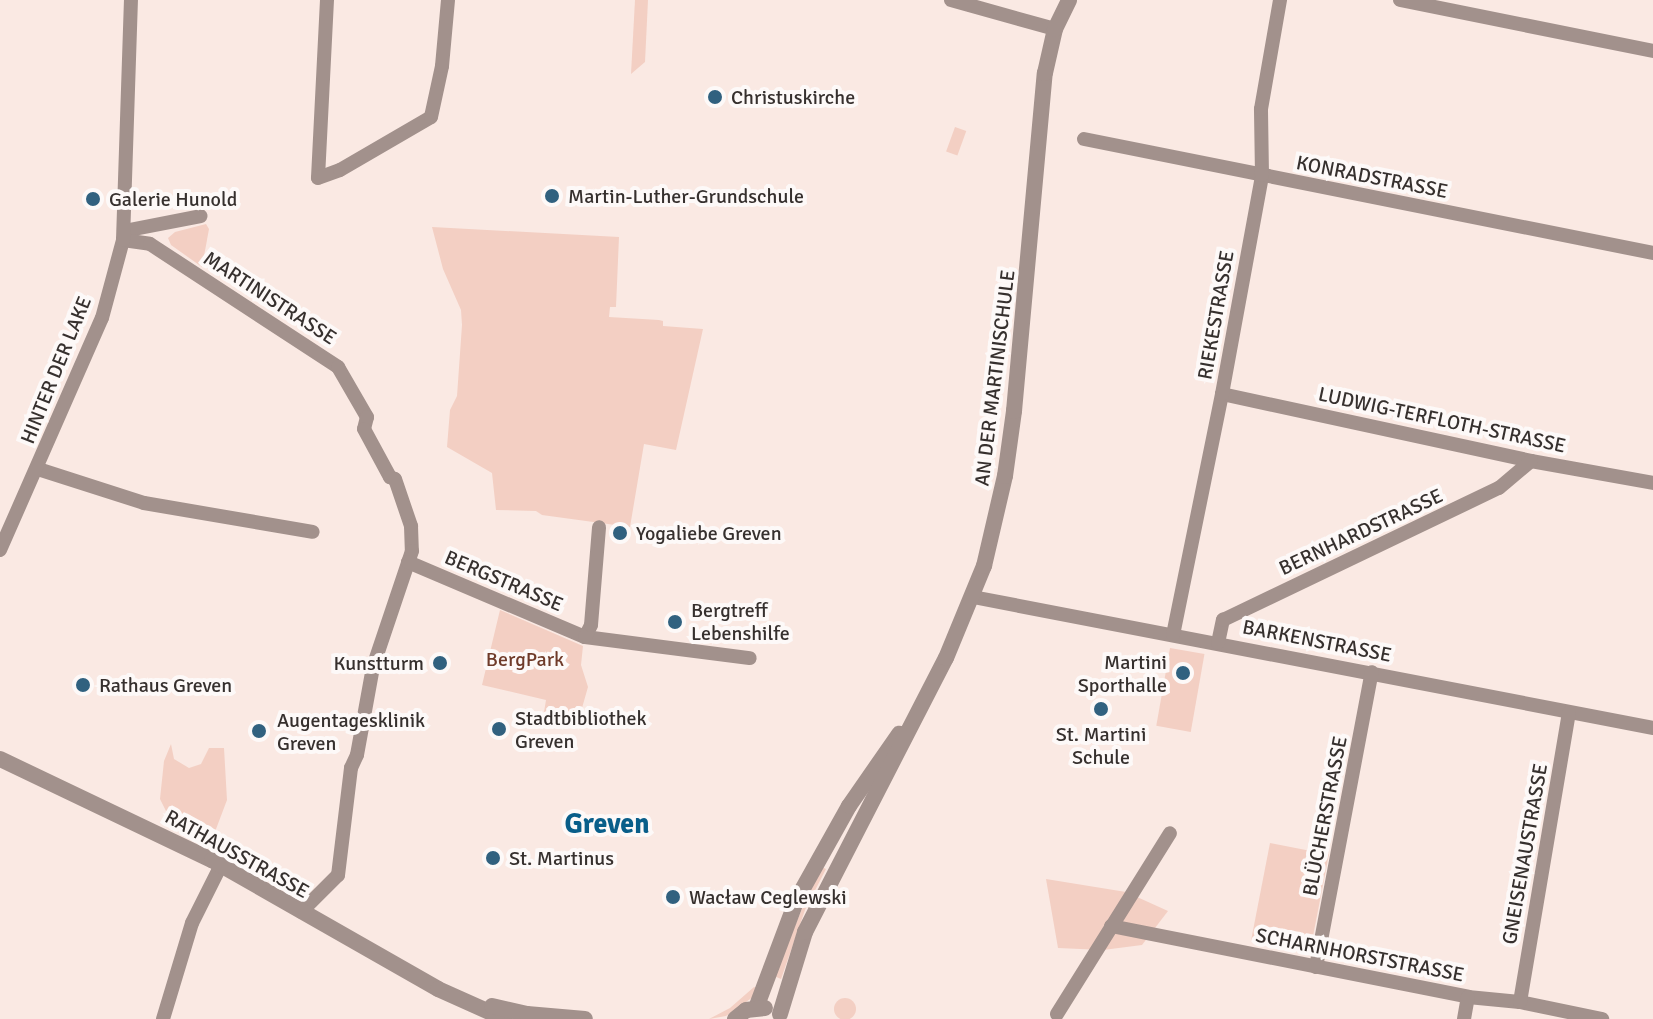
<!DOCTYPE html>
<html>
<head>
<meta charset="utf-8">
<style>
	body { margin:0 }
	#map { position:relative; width:1653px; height:1019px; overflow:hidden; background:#fae9e3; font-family:Signika,sans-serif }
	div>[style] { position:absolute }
	.green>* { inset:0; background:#f3cfc3; transform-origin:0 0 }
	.round { border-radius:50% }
	.minor>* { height:14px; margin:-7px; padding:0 7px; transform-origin:7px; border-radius:7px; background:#a2918c }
	.tertiary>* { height:16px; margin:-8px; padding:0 8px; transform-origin:8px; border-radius:8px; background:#a2918c }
	.dots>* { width:22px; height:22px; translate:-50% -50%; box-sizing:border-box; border:4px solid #fdf9f8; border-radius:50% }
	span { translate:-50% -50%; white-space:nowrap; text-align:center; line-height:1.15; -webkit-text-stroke:8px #fdf9f8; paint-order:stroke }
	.poi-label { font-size:20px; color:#36302e }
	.left { translate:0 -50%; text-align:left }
	.right { translate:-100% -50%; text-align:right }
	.street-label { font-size:20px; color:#36302e }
	.park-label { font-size:20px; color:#6f3b2a }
	.district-label { font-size:28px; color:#095e89; font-weight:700 }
</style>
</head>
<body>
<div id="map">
	<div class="green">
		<div style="clip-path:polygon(635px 0,648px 0,645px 62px,631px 74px)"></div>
		<div style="left:955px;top:127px;width:12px;height:26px;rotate:20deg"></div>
		<div style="clip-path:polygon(206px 224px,209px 229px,202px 267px,171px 245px,168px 238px,175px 232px)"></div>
		<div style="clip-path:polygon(432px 227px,619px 237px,616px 307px,610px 307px,609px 317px,659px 320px,663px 321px,663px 326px,703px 329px,676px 450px,644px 444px,630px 527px,542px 515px,536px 511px,496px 510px,492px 473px,447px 447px,450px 410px,457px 396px,462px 325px,461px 310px,443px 269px)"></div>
		<div style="clip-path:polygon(500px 610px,583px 646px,581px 665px,588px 687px,576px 729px,543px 718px,546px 700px,482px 685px)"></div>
		<div style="left:1170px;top:648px;width:35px;height:79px;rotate:10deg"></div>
		<div style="clip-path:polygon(171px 744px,174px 759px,189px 768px,201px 764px,209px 748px,224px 748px,227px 800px,213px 837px,166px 811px,160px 799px,164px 761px)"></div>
		<div style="left:1270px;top:843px;width:60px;height:100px;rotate:11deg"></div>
		<div style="clip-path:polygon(820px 866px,826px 869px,805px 910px,781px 979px,774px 976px)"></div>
		<div style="clip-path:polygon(1046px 879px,1126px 892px,1168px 911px,1142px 945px,1103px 950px,1058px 948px)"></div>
		<div style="clip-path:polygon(754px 987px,758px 988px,753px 997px,726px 1016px,709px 1019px,730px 1008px)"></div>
		<div class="round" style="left:834px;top:998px;width:22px;height:22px"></div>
	</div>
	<div class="minor">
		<div style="left:327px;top:0;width:178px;rotate:92.9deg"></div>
		<div style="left:318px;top:178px;width:23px;rotate:-20deg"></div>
		<div style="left:340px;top:170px;width:105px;rotate:-30.2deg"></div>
		<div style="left:431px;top:117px;width:52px;rotate:-77.8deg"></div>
		<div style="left:442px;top:66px;width:66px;rotate:-84.8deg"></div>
		<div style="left:951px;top:0;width:108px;rotate:15.6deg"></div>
		<div style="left:1400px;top:0;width:258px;rotate:11.4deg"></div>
		<div style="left:1084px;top:139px;width:580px;rotate:11.33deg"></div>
		<div style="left:124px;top:231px;width:78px;rotate:-11deg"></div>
		<div style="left:123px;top:240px;width:27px;rotate:8deg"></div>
		<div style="left:150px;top:244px;width:225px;rotate:33.2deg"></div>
		<div style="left:338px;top:367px;width:58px;rotate:59.9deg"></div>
		<div style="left:367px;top:417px;width:12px;rotate:104deg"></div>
		<div style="left:364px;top:429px;width:55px;rotate:61.6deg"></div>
		<div style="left:390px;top:477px;width:5px;rotate:22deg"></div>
		<div style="left:395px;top:479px;width:50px;rotate:71.2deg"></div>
		<div style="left:411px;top:526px;width:25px;rotate:88deg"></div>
		<div style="left:412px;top:551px;width:122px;rotate:108.6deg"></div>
		<div style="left:373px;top:667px;width:89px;rotate:100.3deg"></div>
		<div style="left:357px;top:755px;width:14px;rotate:115deg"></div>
		<div style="left:351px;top:768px;width:108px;rotate:96.9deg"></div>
		<div style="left:338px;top:875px;width:52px;rotate:135deg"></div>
		<div style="left:1222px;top:394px;width:316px;rotate:12.2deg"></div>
		<div style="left:1531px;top:461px;width:124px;rotate:10.2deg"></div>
		<div style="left:38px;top:469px;width:111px;rotate:17.8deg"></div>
		<div style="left:144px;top:503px;width:171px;rotate:9.7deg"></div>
		<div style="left:0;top:550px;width:253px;rotate:-66.3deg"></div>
		<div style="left:102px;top:318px;width:81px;rotate:-74.9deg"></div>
		<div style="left:123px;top:240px;width:240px;rotate:-88.1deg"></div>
		<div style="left:408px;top:562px;width:192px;rotate:23deg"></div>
		<div style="left:585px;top:637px;width:166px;rotate:7.3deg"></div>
		<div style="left:973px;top:597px;width:693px;rotate:10.9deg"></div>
		<div style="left:1173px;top:635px;width:246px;rotate:-78.5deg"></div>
		<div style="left:1222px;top:394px;width:223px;rotate:-79.6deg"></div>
		<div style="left:1262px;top:175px;width:66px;rotate:-90.9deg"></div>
		<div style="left:1261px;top:109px;width:111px;rotate:-80.1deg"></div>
		<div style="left:585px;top:637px;width:13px;rotate:-63deg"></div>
		<div style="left:591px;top:625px;width:98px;rotate:-85.3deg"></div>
		<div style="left:1218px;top:643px;width:24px;rotate:-78deg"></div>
		<div style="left:1223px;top:620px;width:306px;rotate:-25.6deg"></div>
		<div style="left:1499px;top:488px;width:42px;rotate:-40.2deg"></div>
		<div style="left:1111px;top:926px;width:364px;rotate:11.2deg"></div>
		<div style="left:1468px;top:997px;width:52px;rotate:5.5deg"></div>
		<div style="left:1520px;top:1002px;width:84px;rotate:11.7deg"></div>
		<div style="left:1316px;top:967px;width:300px;rotate:-79.3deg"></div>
		<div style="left:1520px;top:1002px;width:293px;rotate:-80.4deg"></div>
		<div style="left:1057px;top:1014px;width:213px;rotate:-58deg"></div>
		<div style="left:163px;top:1019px;width:100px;rotate:-73.2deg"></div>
		<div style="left:192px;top:923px;width:65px;rotate:-63.4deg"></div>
		<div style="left:1464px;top:1019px;width:22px;rotate:-80deg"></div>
	</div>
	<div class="tertiary">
		<div style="left:0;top:759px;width:235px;rotate:25.5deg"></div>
		<div style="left:212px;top:860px;width:260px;rotate:29.7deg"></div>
		<div style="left:438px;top:989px;width:73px;rotate:24.1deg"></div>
		<div style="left:492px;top:1006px;width:36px;rotate:13deg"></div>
		<div style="left:527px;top:1014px;width:58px;rotate:4.9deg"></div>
		<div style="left:756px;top:1008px;width:116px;rotate:-69.4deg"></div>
		<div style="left:797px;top:899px;width:107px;rotate:-60.8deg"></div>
		<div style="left:849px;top:806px;width:88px;rotate:-55.2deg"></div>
		<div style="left:780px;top:1014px;width:86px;rotate:-73deg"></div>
		<div style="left:805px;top:932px;width:308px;rotate:-62.8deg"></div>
		<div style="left:946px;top:658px;width:100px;rotate:-67.6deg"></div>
		<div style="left:984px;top:566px;width:92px;rotate:-76.9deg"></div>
		<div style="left:1005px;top:476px;width:66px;rotate:-82.1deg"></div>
		<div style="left:1014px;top:411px;width:339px;rotate:-84.8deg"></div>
		<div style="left:1045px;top:73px;width:45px;rotate:-77.2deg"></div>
		<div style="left:1055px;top:29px;width:32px;rotate:-64deg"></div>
		<div style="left:735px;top:1019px;width:14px;rotate:-39deg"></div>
		<div style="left:746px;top:1010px;width:19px;rotate:-6deg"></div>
	</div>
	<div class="dots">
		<div style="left:715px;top:97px;background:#31617f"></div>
		<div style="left:552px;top:196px;background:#31617f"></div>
		<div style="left:93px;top:199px;background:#31617f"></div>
		<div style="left:620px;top:533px;background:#31617f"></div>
		<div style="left:675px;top:622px;background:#31617f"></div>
		<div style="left:440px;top:663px;background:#31617f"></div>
		<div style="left:1183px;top:673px;background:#31617f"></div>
		<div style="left:83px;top:685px;background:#31617f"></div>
		<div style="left:1101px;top:709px;background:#31617f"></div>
		<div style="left:499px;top:729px;background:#31617f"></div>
		<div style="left:259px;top:731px;background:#31617f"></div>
		<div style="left:493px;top:858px;background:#31617f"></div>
		<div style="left:673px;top:897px;background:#31617f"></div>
	</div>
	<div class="poi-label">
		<span class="left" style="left:731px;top:97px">Christuskirche</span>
		<span class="left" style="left:568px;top:196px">Martin-Luther-Grundschule</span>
		<span class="left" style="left:109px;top:199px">Galerie Hunold</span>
		<span class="left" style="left:636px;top:533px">Yogaliebe Greven</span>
		<span class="left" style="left:691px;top:622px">Bergtreff<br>Lebenshilfe</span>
		<span class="right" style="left:1167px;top:674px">Martini<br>Sporthalle</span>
		<span class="right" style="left:424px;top:663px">Kunstturm</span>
		<span class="left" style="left:99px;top:685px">Rathaus Greven</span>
		<span class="left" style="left:515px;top:730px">Stadtbibliothek<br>Greven</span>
		<span class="left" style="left:277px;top:732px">Augentagesklinik<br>Greven</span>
		<span style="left:1101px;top:746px">St. Martini<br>Schule</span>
		<span class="left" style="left:509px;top:858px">St. Martinus</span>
		<span class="left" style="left:689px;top:897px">Wacław Ceglewski</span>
	</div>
	<div class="street-label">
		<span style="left:1372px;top:177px;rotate:11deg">KONRADSTRASSE</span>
		<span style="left:270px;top:298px;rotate:33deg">MARTINISTRASSE</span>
		<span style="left:1216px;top:315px;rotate:-80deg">RIEKESTRASSE</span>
		<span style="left:56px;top:370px;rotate:-68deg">HINTER DER LAKE</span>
		<span style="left:995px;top:378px;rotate:-83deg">AN DER MARTINISCHULE</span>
		<span style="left:1442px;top:420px;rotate:12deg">LUDWIG-TERFLOTH-STRASSE</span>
		<span style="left:1361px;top:532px;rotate:-25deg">BERNHARDSTRASSE</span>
		<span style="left:504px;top:581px;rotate:23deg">BERGSTRASSE</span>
		<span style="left:1317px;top:641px;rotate:11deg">BARKENSTRASSE</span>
		<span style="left:1325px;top:816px;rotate:-79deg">BLÜCHERSTRASSE</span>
		<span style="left:237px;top:854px;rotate:29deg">RATHAUSSTRASSE</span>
		<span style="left:1525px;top:854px;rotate:-80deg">GNEISENAUSTRASSE</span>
		<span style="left:1360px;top:955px;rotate:11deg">SCHARNHORSTSTRASSE</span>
	</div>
	<div class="park-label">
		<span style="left:525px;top:659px">BergPark</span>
	</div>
	<div class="district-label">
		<span style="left:607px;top:824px">Greven</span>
	</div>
</div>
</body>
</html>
